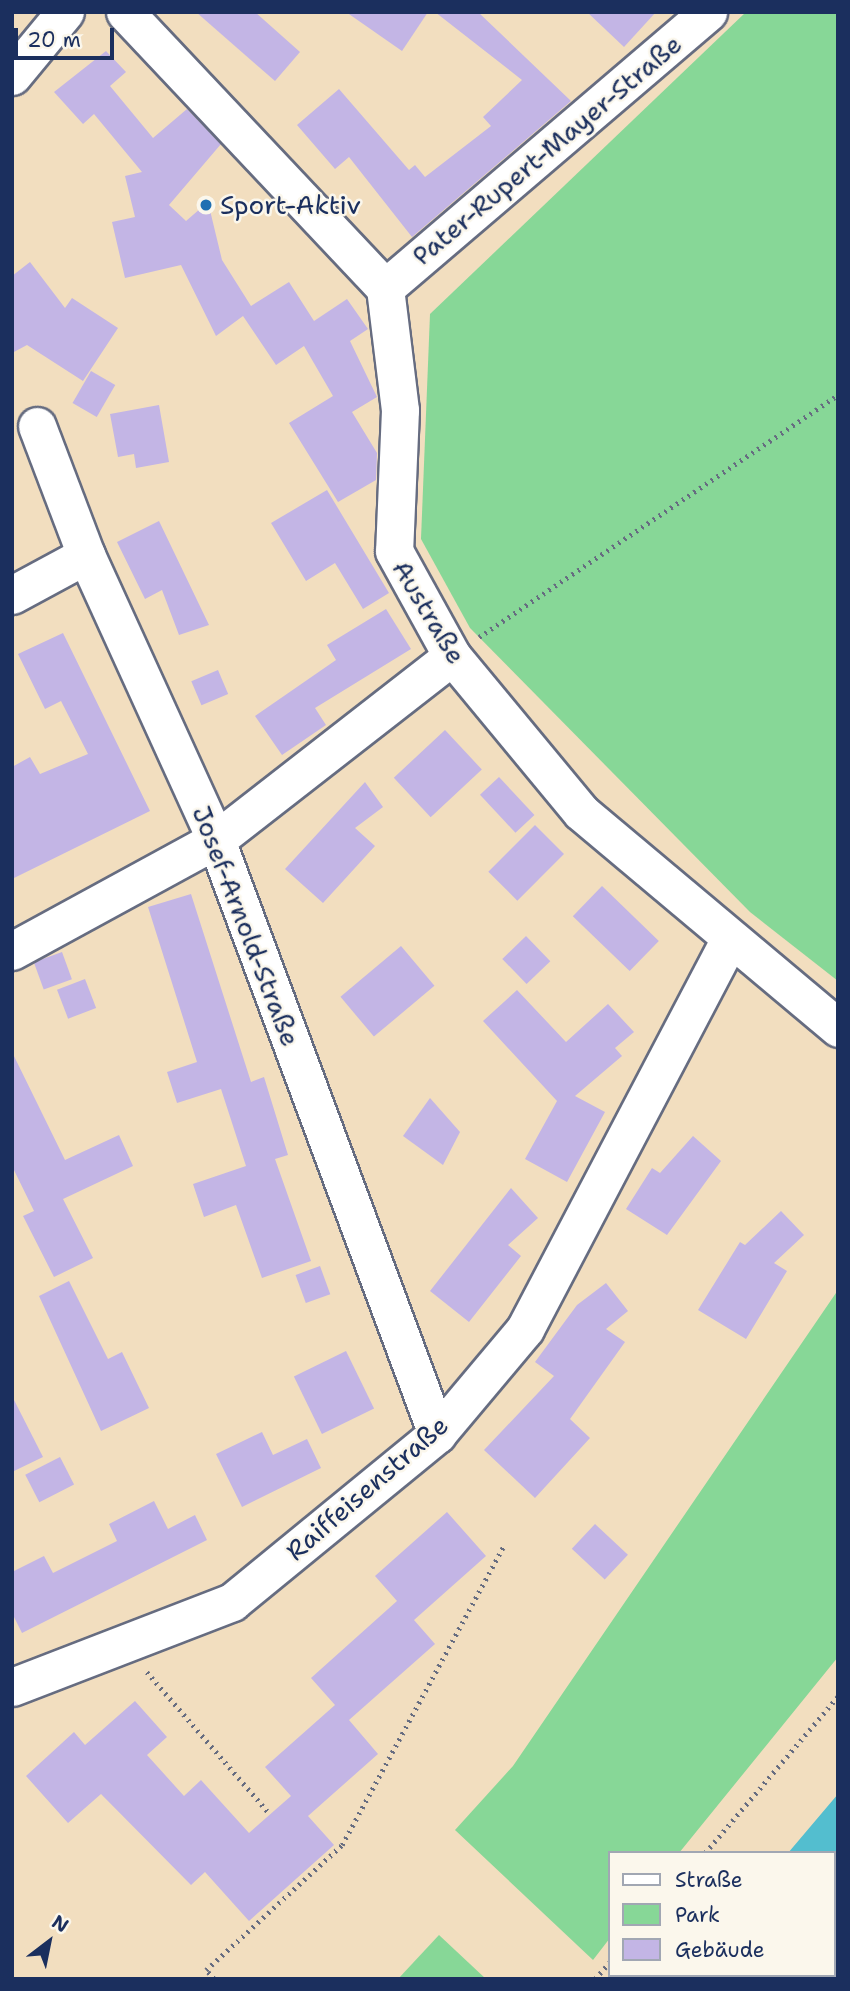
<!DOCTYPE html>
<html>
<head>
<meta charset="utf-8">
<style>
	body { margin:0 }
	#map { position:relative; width:850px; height:1991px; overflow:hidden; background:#f2debf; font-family:"Shantell Sans",sans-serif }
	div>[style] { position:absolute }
	.green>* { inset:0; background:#87d797 }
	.water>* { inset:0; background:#53becf }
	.building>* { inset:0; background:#c3b5e5; transform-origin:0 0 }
	.path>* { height:4.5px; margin-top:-2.25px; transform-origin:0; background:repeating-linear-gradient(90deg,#666c80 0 2px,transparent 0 7px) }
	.roads { filter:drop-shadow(2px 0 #666c80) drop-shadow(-2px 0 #666c80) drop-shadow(0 2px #666c80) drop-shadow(0 -2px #666c80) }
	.minor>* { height:37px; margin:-18.5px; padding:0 18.5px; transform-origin:18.5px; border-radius:18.5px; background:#fff }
	.dots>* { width:19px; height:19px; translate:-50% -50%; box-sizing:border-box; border:4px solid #fbf7ec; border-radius:50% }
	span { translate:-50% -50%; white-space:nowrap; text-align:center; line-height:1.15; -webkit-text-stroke:5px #fbf7ec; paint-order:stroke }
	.street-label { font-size:26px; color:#1b2f5e }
	.poi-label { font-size:26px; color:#1b2f5e }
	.left { translate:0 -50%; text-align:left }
	.frame { position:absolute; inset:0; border:14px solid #1b2f5e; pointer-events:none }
	.legend { position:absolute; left:608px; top:1851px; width:228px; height:126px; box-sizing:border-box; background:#fbf7ec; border:2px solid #a1a7b3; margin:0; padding:9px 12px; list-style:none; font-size:21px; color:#1b2f5e }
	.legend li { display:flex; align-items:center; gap:14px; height:35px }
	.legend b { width:35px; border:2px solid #a1a7b3 }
	.north { position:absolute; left:14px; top:1907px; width:70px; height:70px; -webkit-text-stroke:5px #fbf7ec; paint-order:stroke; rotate:32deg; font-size:19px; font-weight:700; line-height:28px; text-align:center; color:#1b2f5e }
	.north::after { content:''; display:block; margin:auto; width:24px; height:32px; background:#1b2f5e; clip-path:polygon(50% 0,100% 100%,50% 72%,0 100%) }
	.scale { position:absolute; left:14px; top:28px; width:100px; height:32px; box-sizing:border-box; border:4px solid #1b2f5e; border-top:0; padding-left:9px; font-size:21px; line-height:24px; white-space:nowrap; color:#1b2f5e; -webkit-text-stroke:5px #fbf7ec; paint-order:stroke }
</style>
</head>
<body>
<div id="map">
	<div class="green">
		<div style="clip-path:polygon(746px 12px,838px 12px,838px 981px,750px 912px,470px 628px,421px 539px,430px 314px)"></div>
		<div style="clip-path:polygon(838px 1290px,838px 1657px,679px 1853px,610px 1853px,610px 1938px,593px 1960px,455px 1830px,513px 1766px)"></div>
		<div style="clip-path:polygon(439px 1935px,486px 1979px,398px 1979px)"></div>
	</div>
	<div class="water">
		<div style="clip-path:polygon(838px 1794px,838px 1979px,678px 1979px,834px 1975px,834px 1853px,788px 1853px)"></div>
	</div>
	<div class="building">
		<div style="clip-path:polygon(196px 12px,255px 12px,300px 52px,275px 81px)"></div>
		<div style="clip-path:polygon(346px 12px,428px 12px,402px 51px)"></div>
		<div style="clip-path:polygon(435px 12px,478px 12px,571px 101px,412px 237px,349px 157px,335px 169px,297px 125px,339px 89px,409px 170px,415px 165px,425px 177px,491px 126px,483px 117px,522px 80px)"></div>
		<div style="clip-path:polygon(587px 12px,656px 12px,624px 47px)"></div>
		<div style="clip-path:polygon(106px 51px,126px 72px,110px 86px,153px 138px,187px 109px,221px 144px,169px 205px,186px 221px,208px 202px,222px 260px,251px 306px,289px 282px,314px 321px,347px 299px,368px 329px,350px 341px,377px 397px,352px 412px,377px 453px,376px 480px,338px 502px,289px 423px,333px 396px,304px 346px,276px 365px,243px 316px,216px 336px,181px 265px,125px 278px,112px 222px,135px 217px,125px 176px,142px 172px,94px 114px,83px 124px,54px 92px)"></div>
		<div style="clip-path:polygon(30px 262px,65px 308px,72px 298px,118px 328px,83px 381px,27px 345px,12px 353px,12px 276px)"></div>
		<div style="left:91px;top:371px;width:28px;height:37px;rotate:30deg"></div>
		<div style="clip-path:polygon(159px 405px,169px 462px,136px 468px,134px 454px,118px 457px,110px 414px)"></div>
		<div style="clip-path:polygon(327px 490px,389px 593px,363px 609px,335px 563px,306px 581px,271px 523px)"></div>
		<div style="clip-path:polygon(159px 521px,209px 625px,179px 635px,162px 590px,145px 599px,117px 542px)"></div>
		<div style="clip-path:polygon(386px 609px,411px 649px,315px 708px,326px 725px,282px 755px,255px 716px,336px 660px,327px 645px)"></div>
		<div style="clip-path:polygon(63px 633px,150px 811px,12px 879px,12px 767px,30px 757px,40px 774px,88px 754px,61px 701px,45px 709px,18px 654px)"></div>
		<div style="left:218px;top:670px;width:26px;height:29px;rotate:67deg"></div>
		<div style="left:445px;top:730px;width:54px;height:70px;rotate:47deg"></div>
		<div style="left:499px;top:777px;width:52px;height:26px;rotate:47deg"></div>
		<div style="clip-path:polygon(365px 782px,383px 807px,355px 828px,375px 846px,323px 903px,285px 869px)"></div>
		<div style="left:535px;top:825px;width:41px;height:66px;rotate:45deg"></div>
		<div style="left:602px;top:886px;width:79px;height:42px;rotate:44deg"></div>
		<div style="clip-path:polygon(191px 894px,251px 1082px,264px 1077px,288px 1155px,275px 1159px,311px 1261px,262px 1278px,236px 1205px,204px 1217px,193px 1184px,246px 1166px,221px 1089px,177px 1103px,167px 1072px,197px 1062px,148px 907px)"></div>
		<div style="left:526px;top:936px;width:35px;height:33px;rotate:46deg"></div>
		<div style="left:401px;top:946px;width:52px;height:79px;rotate:50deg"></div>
		<div style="left:62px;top:952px;width:29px;height:30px;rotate:70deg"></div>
		<div style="left:85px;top:979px;width:31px;height:30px;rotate:69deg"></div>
		<div style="clip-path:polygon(517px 990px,566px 1042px,608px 1004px,634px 1032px,615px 1048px,622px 1056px,575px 1096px,605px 1112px,567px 1182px,525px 1159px,557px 1101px,483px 1021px)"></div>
		<div style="clip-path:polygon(12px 1052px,65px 1160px,119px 1135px,133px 1166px,63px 1199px,93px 1258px,54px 1277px,23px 1216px,34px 1211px,12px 1166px)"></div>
		<div style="clip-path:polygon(430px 1098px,460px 1132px,443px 1165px,403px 1136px)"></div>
		<div style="clip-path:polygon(693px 1136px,721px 1161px,667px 1235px,626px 1209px,652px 1168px,660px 1173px)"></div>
		<div style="clip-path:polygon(511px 1188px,538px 1218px,508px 1245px,521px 1256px,469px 1322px,430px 1291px)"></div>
		<div style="clip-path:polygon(781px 1211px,804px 1235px,774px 1263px,787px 1271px,746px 1339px,698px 1310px,740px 1242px,745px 1245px)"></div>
		<div style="left:320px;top:1266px;width:30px;height:26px;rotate:70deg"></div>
		<div style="clip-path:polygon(69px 1281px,108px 1359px,122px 1352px,149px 1408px,101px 1431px,39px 1296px)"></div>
		<div style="clip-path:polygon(606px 1283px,628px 1311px,606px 1329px,625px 1342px,570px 1419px,590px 1438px,535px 1498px,484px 1450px,554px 1376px,535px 1362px,577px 1305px)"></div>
		<div style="left:346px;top:1351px;width:64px;height:58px;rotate:64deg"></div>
		<div style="clip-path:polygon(12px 1396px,43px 1457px,12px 1472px)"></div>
		<div style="clip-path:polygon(262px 1432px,273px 1455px,307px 1439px,321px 1468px,242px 1507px,216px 1454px)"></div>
		<div style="left:60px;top:1457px;width:31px;height:39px;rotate:63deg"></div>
		<div style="clip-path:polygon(154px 1501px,168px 1529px,195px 1515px,207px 1540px,22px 1633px,12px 1613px,12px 1572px,44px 1556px,53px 1573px,117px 1541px,109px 1524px)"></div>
		<div style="clip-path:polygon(447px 1512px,486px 1556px,414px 1620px,435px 1644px,349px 1720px,378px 1754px,308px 1816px,334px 1845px,249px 1921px,205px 1872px,191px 1885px,101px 1794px,68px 1823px,26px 1776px,74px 1732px,85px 1745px,135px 1701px,167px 1737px,147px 1755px,184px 1796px,201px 1780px,249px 1833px,291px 1796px,265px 1767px,335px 1705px,311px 1678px,397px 1601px,375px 1576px)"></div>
		<div style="left:595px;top:1524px;width:45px;height:34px;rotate:43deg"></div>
	</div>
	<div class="path">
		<div style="left:479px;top:637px;width:433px;rotate:-34deg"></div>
		<div style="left:147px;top:1672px;width:188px;rotate:49.1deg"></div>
		<div style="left:705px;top:1853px;width:206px;rotate:-49.7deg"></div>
		<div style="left:214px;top:1979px;width:12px;rotate:-132deg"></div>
		<div style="left:206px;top:1970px;width:185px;rotate:-42.6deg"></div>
		<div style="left:342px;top:1845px;width:339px;rotate:-61.6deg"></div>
		<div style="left:595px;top:1979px;width:23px;rotate:-49deg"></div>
	</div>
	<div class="roads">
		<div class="minor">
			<div style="left:125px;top:12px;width:379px;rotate:46.7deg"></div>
			<div style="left:385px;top:288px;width:123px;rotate:83deg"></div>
			<div style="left:400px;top:410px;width:141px;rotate:92.4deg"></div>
			<div style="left:394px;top:551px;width:120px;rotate:61.1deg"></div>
			<div style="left:452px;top:656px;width:202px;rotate:50.4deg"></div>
			<div style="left:581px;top:812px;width:336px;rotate:40deg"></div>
			<div style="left:12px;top:76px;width:83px;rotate:-50.4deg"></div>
			<div style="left:385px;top:288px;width:425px;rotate:-40.5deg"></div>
			<div style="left:37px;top:426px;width:138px;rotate:69.2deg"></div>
			<div style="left:86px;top:555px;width:313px;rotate:65.5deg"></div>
			<div style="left:216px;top:840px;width:634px;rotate:69.59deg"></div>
			<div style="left:12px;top:595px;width:84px;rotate:-28.4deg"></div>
			<div style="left:12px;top:951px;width:232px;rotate:-28.6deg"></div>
			<div style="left:216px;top:840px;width:299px;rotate:-37.9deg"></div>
			<div style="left:12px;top:1687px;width:236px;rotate:-21.1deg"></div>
			<div style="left:232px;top:1602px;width:265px;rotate:-39.3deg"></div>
			<div style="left:437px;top:1434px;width:137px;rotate:-50deg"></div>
			<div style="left:525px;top:1329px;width:438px;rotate:-62.3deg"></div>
		</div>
	</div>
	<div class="dots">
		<div style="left:206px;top:205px;background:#1f6fb2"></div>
	</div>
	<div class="street-label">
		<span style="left:547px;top:150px;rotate:-40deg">Pater-Rupert-Mayer-Straße</span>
		<span style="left:429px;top:612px;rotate:59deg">Austraße</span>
		<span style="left:246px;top:926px;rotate:69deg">Josef-Arnold-Straße</span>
		<span style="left:367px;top:1488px;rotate:-41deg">Raiffeisenstraße</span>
	</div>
	<div class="poi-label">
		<span class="left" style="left:220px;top:205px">Sport-Aktiv</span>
	</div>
	<div class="frame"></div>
	<ul class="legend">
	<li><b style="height:9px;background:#fff"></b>Straße</li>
	<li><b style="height:19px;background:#87d797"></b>Park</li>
	<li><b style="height:19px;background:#c3b5e5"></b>Gebäude</li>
	</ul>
	<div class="north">N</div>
	<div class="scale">20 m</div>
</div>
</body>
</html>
